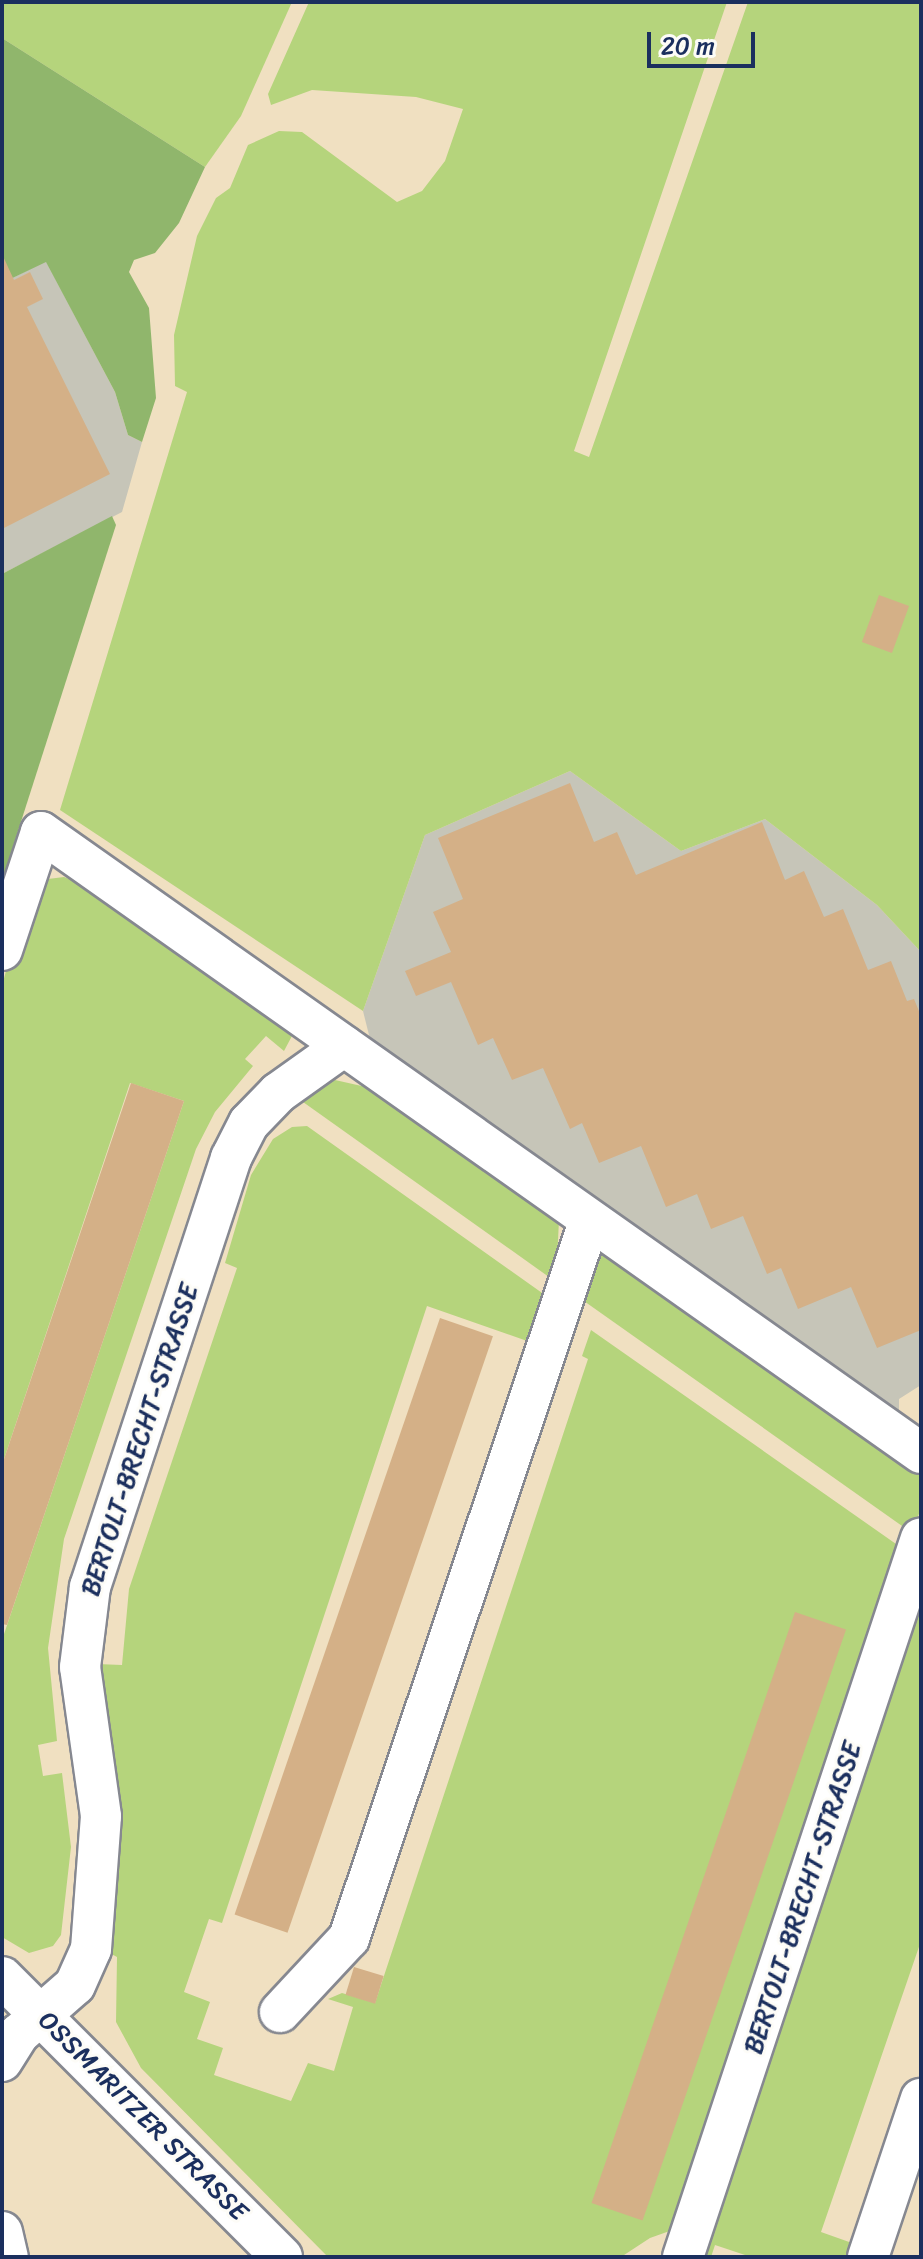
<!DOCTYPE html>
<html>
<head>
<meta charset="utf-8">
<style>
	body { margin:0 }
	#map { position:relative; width:923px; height:2259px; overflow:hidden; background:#f0e0c1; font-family:Sriracha,sans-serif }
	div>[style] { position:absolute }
	.industrial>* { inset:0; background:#c6c5b8 }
	.green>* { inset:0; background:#b5d47c }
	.forest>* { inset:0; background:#90b66c }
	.building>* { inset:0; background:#d4b087; transform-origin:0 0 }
	.roads { filter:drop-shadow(2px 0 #868890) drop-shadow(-2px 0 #868890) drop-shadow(0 2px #868890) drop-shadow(0 -2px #868890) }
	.minor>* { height:40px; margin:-20px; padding:0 20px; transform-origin:20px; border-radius:20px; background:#fff }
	span { translate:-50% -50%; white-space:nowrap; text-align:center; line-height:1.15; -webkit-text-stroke:6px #fdfcf7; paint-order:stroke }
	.street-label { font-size:26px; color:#1b2f5e }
	.frame { position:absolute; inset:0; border:4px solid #1b2f5e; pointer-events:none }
	.scale { position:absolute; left:647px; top:32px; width:108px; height:36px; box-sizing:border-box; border:4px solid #1b2f5e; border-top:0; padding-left:10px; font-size:24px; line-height:28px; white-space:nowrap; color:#1b2f5e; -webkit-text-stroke:6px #fdfcf7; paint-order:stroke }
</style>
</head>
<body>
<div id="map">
	<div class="industrial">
		<div style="clip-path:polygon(46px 261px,115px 392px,128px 435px,142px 442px,122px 512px,2px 574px,2px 283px)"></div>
		<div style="clip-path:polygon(570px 771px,681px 851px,765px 819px,877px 905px,921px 952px,921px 1385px,899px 1399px,899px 1411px,887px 1410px,373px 1051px,363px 1011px,425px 835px)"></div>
	</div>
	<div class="green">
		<div style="clip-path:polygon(2px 2px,292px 2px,241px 116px,205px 167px,2px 38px)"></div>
		<div style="clip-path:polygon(309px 2px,727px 2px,574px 451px,589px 457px,748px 2px,921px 2px,921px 952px,877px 905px,765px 819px,681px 851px,570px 771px,425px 835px,363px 1011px,60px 810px,187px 392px,175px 386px,174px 335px,197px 236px,216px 198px,230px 188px,248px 145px,279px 131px,302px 132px,397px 202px,422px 191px,445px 161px,463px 109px,416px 97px,312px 90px,271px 105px,268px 94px)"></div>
		<div style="clip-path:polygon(64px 877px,89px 887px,293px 1034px,284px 1051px,266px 1036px,245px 1059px,253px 1066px,215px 1112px,196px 1149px,64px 1539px,48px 1648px,57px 1741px,38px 1745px,43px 1776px,62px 1773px,71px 1847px,61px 1935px,53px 1946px,29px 1953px,2px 1937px,2px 1640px,184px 1101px,130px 1083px,2px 1465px,2px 986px,21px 914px,34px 889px,48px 879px)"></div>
		<div style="clip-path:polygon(335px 1080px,375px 1089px,559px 1220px,556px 1282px,296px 1097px)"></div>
		<div style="clip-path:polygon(307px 1126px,552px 1300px,530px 1342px,427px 1306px,222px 1923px,209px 1919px,184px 1992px,210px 2002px,197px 2039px,223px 2048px,214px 2075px,291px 2101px,308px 2063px,334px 2071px,353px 2007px,328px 1999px,342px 1993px,375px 2003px,588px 1359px,582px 1356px,591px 1330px,906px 1551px,678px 2228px,650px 2238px,621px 2257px,328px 2257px,141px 2068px,116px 2022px,117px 1957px,106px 1951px,97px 1664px,122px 1665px,129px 1589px,237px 1268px,225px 1263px,251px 1175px,273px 1139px,292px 1127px)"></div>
		<div style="clip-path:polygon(605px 1253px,921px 1475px,921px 1508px,912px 1533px,574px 1294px,590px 1261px)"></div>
		<div style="clip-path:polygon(921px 1573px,921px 1941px,821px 2232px,852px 2243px,848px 2257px,751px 2257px,715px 2245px,711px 2257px,694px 2257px)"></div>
	</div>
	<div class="forest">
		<div style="clip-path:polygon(2px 38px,205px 167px,179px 223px,155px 253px,134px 260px,129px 272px,149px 308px,156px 398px,142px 442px,128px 435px,115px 392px,46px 262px,2px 283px)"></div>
		<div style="clip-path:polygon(112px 516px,116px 525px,2px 881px,2px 574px)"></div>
	</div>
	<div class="building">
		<div style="clip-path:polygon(2px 254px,14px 280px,30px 272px,43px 299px,27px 307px,110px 474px,2px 529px)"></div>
		<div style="left:879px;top:595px;width:32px;height:50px;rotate:20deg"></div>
		<div style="clip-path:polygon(570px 783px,594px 842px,617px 832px,636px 875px,762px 822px,785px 880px,804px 871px,824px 917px,843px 909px,868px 970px,891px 961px,907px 1001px,914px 999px,921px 1016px,921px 1330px,877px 1348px,851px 1287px,798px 1309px,781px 1268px,767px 1274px,743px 1216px,711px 1229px,697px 1194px,666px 1207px,641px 1146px,599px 1163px,582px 1123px,570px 1129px,543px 1068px,512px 1080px,493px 1038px,478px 1045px,451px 982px,416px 996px,405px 971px,451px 952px,433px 912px,463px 899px,438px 838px)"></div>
		<div style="clip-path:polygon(131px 1083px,184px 1101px,7px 1625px,2px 1624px,2px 1465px)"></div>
		<div style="left:440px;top:1318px;width:56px;height:631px;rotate:19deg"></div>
		<div style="left:795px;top:1612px;width:54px;height:625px;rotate:19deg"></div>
		<div style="left:354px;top:1967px;width:31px;height:29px;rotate:17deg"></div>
	</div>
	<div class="roads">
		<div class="minor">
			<div style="left:2px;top:950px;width:124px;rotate:-71.7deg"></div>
			<div style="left:41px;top:832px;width:1077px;rotate:35.21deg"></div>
			<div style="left:2px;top:1977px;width:396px;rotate:45deg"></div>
			<div style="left:280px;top:2012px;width:101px;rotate:-47deg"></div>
			<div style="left:349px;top:1938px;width:755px;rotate:-71.47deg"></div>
			<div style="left:2px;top:2061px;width:32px;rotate:-58deg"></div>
			<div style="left:19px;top:2034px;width:74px;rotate:-41.2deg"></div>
			<div style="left:75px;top:1985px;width:39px;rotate:-66deg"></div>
			<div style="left:91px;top:1949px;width:133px;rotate:-85.7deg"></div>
			<div style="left:101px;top:1816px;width:150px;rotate:-98deg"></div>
			<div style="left:80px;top:1667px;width:81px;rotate:-82.9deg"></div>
			<div style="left:90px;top:1587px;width:452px;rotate:-71.8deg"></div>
			<div style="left:231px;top:1158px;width:39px;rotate:-63deg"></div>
			<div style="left:249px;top:1123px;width:42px;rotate:-46deg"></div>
			<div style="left:278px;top:1093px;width:81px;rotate:-35.5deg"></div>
			<div style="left:2px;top:2232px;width:26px;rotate:77deg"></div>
			<div style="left:683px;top:2257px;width:757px;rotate:-71.68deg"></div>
			<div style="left:868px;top:2257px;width:167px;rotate:-71.5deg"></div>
		</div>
	</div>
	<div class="street-label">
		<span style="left:140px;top:1440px;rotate:-72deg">BERTOLT-BRECHT-STRASSE</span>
		<span style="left:803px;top:1898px;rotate:-72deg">BERTOLT-BRECHT-STRASSE</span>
		<span style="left:143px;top:2116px;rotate:45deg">OSSMARITZER STRASSE</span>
	</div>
	<div class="frame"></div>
	<div class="scale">20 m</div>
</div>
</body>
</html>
